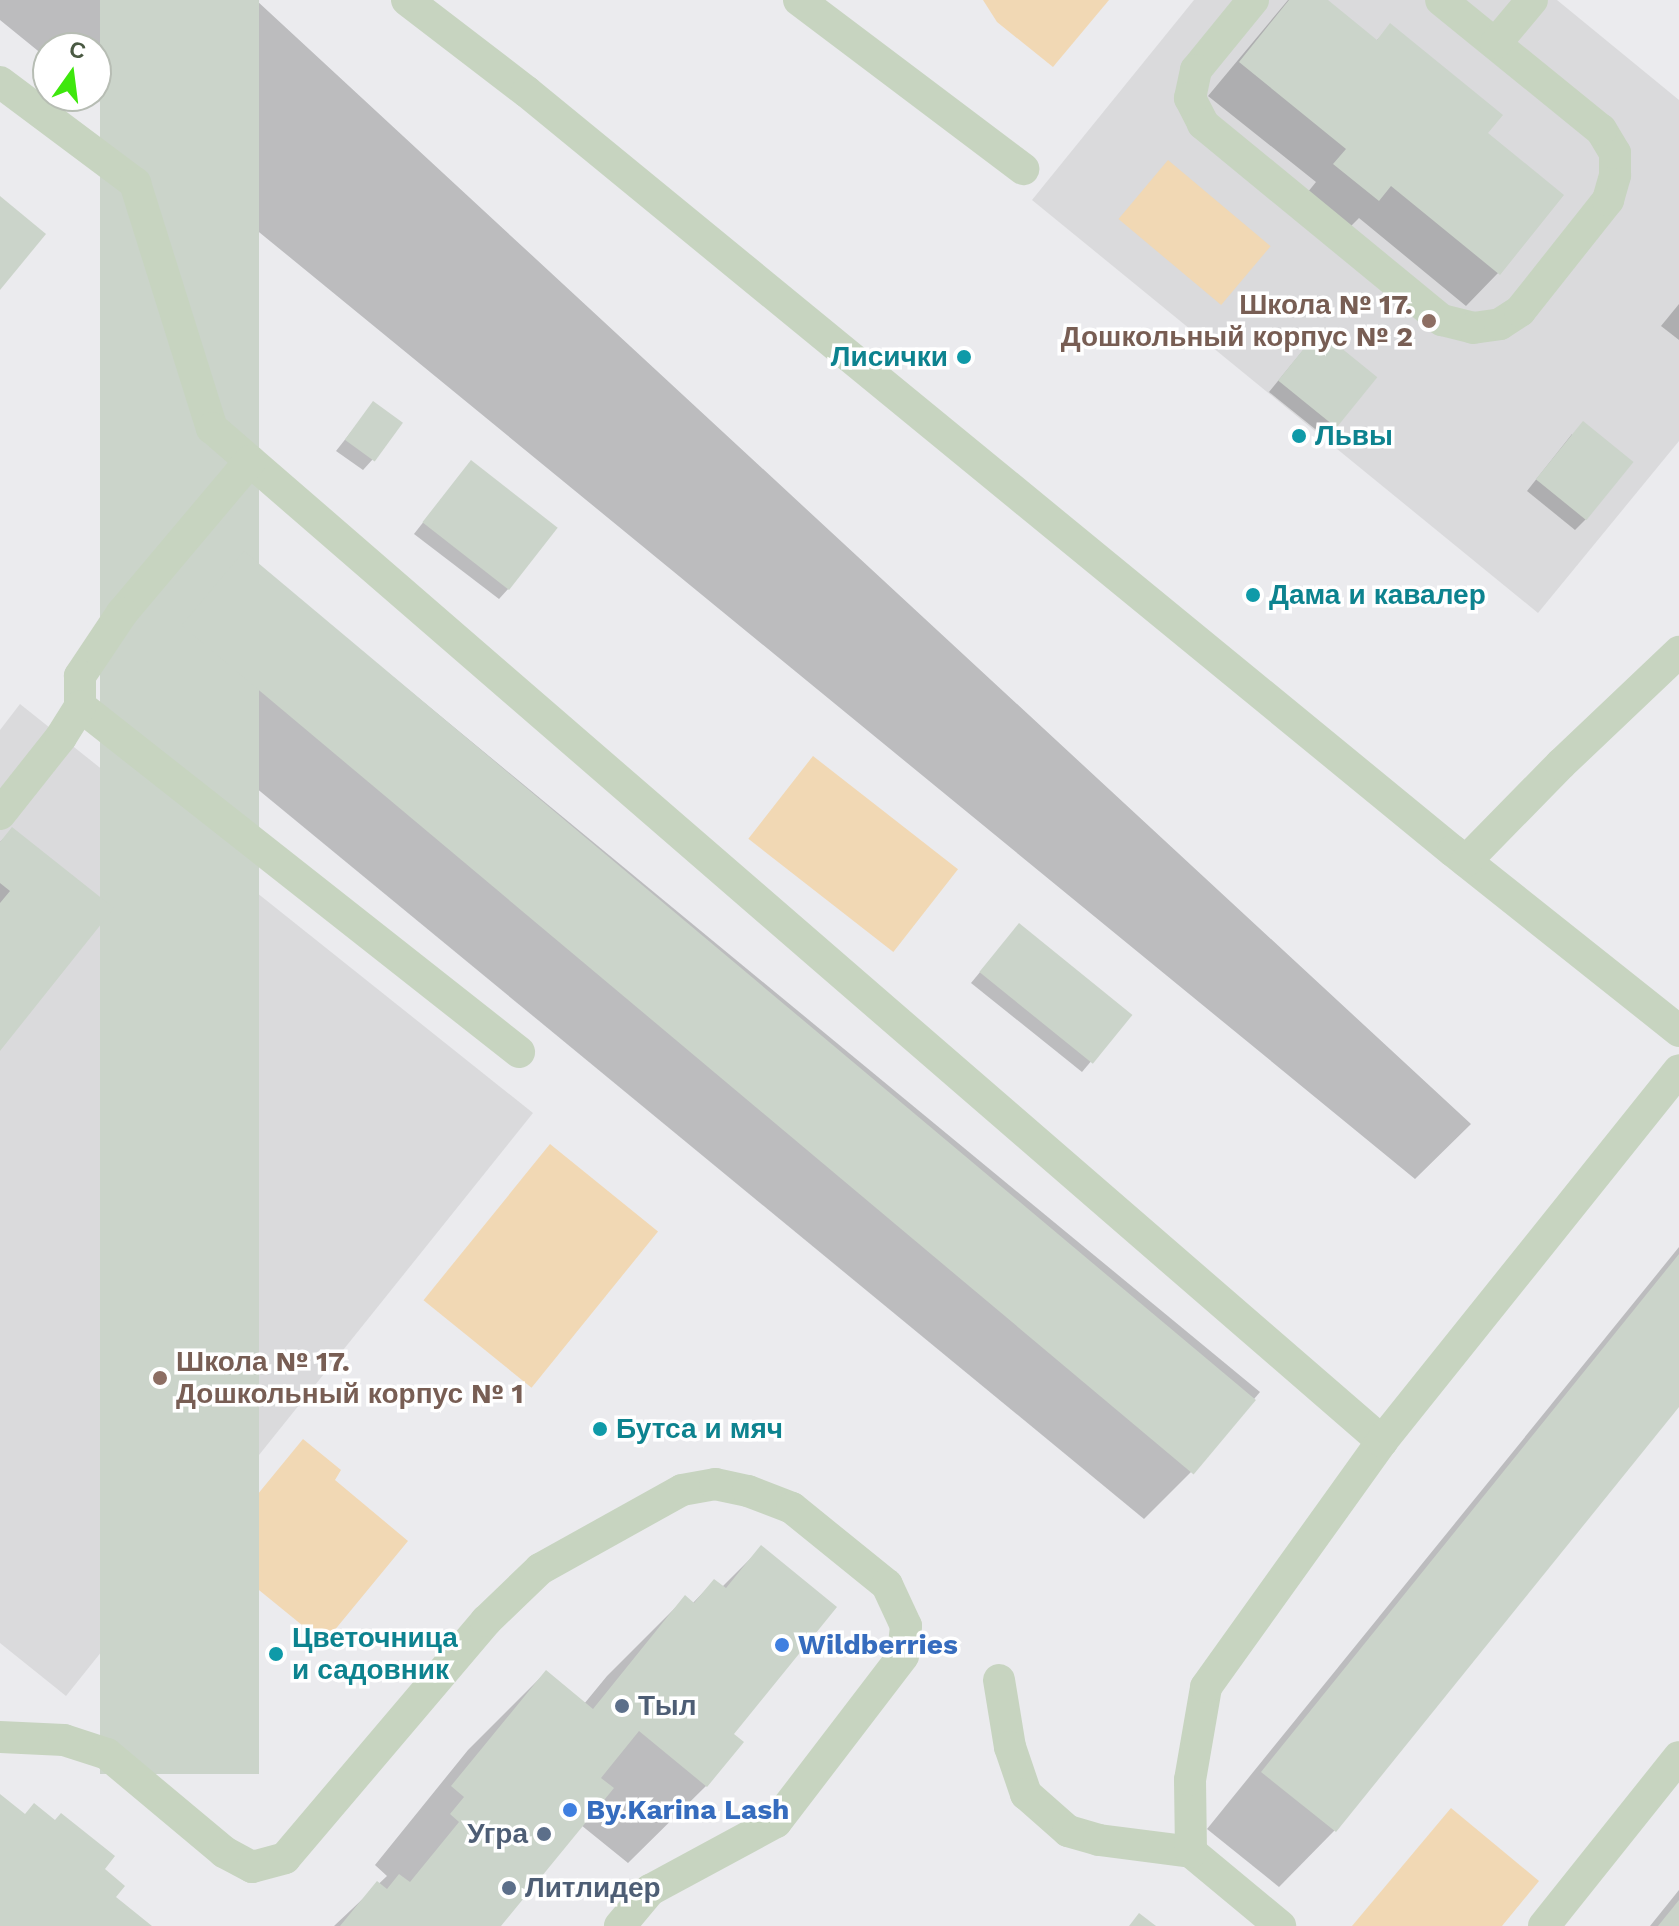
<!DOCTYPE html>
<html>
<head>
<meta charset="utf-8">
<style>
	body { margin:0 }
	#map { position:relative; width:1679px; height:1926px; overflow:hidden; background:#ebebee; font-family:"Work Sans",sans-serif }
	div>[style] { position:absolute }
	.education>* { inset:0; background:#dadadc }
	.green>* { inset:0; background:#f1d8b4; transform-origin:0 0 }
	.shadow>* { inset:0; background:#0003 }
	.building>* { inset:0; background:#cbd4ca; transform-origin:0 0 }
	.lane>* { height:32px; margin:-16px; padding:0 16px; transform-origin:16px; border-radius:16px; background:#c7d4c0 }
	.dots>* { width:22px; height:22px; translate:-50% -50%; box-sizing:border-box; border:4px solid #fff; border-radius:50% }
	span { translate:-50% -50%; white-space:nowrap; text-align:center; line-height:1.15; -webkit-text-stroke:7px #fff; paint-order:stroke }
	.education-label { font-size:28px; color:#785e54; font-weight:700 }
	.right { translate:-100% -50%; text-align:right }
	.left { translate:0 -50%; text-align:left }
	.culture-label { font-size:28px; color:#0d838f; font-weight:700 }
	.shop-label { font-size:28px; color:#366cbe; font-weight:700 }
	.service-label { font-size:28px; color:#4e5e75; font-weight:700 }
	.north { position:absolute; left:32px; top:32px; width:80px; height:80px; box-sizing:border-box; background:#fff; border:2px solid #b7bdb4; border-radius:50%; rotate:14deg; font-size:22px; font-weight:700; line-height:32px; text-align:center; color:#4a5a43 }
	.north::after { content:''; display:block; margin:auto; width:28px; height:36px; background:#3ee70d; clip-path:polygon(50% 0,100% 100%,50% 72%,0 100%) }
</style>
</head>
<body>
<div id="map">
	<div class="education">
		<div style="clip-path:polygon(1194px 0,1557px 0,1679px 100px,1679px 441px,1538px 613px,1032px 200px)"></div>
		<div style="clip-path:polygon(20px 704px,533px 1113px,66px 1696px,0 1643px,0 730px)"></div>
	</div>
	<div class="green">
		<div style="clip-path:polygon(983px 0,1109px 0,1053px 67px,997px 22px)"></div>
		<div style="left:1168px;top:160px;width:134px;height:77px;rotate:40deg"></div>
		<div style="left:813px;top:756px;width:184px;height:105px;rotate:38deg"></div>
		<div style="left:550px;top:1144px;width:139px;height:201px;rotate:39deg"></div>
		<div style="clip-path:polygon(303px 1439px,341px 1470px,335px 1480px,408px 1541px,324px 1643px,211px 1551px)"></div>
		<div style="clip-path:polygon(1451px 1808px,1539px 1881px,1502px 1926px,1352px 1926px)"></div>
	</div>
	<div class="shadow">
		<div style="clip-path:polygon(0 0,256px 0,1471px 1124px,1415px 1179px,93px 96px,96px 48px,48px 48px,48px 59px,0 20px)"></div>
		<div style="clip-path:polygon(1288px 0,1325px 0,1376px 41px,1391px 26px,1485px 134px,1498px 273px,1466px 306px,1359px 218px,1345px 232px,1303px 198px,1316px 182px,1208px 96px)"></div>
		<div style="clip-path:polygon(1679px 304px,1679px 340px,1661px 326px)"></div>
		<div style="clip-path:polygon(1309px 343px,1336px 426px,1325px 437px,1269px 392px)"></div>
		<div style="clip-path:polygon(374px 403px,373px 459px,363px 470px,336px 451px)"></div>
		<div style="clip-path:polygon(1572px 434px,1586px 519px,1575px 530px,1527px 491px)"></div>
		<div style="clip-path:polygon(461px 474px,509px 588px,499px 599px,414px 534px)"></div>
		<div style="clip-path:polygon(244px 554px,1260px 1392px,1200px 1463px,1144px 1519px,131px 685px,188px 609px)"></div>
		<div style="clip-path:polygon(12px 830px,111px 909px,0 1047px,0 842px)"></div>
		<div style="clip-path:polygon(1009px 937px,1130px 1015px,1082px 1072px,971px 983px)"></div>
		<div style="clip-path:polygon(1679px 1247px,1679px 1404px,1334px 1831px,1279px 1887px,1207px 1829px)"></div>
		<div style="clip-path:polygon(761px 1548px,731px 1734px,706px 1786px,628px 1863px,581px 1825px,499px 1926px,334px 1926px,387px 1876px,375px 1865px,468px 1750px,546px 1672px,584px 1704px,607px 1676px,685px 1598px,692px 1604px,714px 1581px,722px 1587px)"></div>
		<div style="clip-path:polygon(1679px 1890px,1679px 1926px,1650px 1926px)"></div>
	</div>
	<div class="building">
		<div style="left:100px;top:0;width:159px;height:1774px"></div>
		<div style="clip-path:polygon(1289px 0,1328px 0,1377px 40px,1390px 23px,1503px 115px,1488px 133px,1564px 195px,1500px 275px,1391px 186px,1379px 201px,1333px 164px,1346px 149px,1239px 62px)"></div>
		<div style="clip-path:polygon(0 196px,46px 234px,0 290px)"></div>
		<div style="left:1319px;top:330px;width:75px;height:65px;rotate:39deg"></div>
		<div style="left:373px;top:401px;width:37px;height:48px;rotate:36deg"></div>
		<div style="left:1583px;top:421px;width:65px;height:75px;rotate:39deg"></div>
		<div style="left:471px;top:460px;width:110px;height:79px;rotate:38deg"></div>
		<div style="left:244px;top:551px;width:1321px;height:97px;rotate:40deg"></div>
		<div style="clip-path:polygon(12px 827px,114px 908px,0 1051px,0 903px,10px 891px,0 883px,0 842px)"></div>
		<div style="left:1019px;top:923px;width:146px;height:63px;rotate:39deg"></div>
		<div style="clip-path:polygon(1679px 1254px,1679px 1407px,1336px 1832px,1261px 1772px)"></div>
		<div style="clip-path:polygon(761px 1545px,837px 1607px,734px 1734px,744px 1742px,707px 1787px,639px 1731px,601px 1778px,614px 1788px,501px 1926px,340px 1926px,377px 1881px,387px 1889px,399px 1874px,410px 1882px,459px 1822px,450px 1814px,464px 1797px,451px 1786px,546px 1670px,593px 1709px,685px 1595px,694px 1603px,714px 1579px,726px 1588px)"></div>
		<div style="clip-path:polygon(0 1794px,25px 1814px,34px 1803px,55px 1820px,61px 1813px,115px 1856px,105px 1869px,125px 1886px,116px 1897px,152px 1926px,0 1926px)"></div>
		<div style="clip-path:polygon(1679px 1900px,1679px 1926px,1658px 1926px)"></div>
		<div style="clip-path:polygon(1139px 1913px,1156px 1926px,1129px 1926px)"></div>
	</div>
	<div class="lane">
		<div style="left:407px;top:0;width:151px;rotate:37.5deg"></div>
		<div style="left:527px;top:92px;width:1197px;rotate:39.34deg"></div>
		<div style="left:1453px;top:851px;width:289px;rotate:38.5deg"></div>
		<div style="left:799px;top:0;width:281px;rotate:37deg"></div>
		<div style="left:1253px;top:0;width:90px;rotate:129.2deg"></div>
		<div style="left:1196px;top:70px;width:29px;rotate:102deg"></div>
		<div style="left:1190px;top:98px;width:29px;rotate:63deg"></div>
		<div style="left:1203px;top:124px;width:309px;rotate:39.4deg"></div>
		<div style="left:1442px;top:320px;width:32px;rotate:14deg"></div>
		<div style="left:1473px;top:328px;width:27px;rotate:-8deg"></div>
		<div style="left:1500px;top:324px;width:24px;rotate:-33deg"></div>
		<div style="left:1520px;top:311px;width:142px;rotate:-51.6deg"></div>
		<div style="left:1608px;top:200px;width:26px;rotate:-74deg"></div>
		<div style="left:1615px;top:175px;width:22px;rotate:-90deg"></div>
		<div style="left:1615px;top:153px;width:27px;rotate:-121deg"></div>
		<div style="left:1601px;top:130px;width:206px;rotate:-140.9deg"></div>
		<div style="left:1496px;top:43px;width:56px;rotate:-50.1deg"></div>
		<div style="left:0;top:82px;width:169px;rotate:36.8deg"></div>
		<div style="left:135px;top:183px;width:257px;rotate:72.6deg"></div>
		<div style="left:212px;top:428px;width:1548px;rotate:40.89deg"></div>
		<div style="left:250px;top:461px;width:199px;rotate:130.1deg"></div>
		<div style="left:122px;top:613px;width:76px;rotate:123.7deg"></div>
		<div style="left:80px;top:676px;width:30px;rotate:90deg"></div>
		<div style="left:80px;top:706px;width:559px;rotate:38.24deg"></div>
		<div style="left:0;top:814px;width:98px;rotate:-51.6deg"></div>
		<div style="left:61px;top:737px;width:36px;rotate:-58deg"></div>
		<div style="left:1466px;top:861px;width:136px;rotate:-45.6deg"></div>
		<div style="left:1561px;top:764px;width:163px;rotate:-43.5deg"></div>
		<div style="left:999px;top:1680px;width:68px;rotate:80.7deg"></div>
		<div style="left:1010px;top:1747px;width:50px;rotate:71.2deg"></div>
		<div style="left:1026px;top:1794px;width:56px;rotate:41.4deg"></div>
		<div style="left:1068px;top:1831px;width:32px;rotate:16deg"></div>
		<div style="left:1099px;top:1840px;width:93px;rotate:7.4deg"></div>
		<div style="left:1191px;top:1852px;width:116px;rotate:39.7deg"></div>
		<div style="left:0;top:1737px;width:64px;rotate:2.7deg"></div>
		<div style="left:64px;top:1740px;width:45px;rotate:18deg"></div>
		<div style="left:107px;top:1754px;width:153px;rotate:39.9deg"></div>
		<div style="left:224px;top:1852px;width:32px;rotate:28deg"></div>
		<div style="left:252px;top:1867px;width:34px;rotate:-15deg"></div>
		<div style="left:285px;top:1858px;width:311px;rotate:-49.7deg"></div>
		<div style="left:486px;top:1621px;width:75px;rotate:-43.9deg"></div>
		<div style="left:540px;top:1569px;width:162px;rotate:-29.1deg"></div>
		<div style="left:682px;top:1490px;width:34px;rotate:-10deg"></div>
		<div style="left:715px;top:1484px;width:34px;rotate:12deg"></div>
		<div style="left:748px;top:1491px;width:47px;rotate:21.1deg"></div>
		<div style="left:792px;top:1508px;width:122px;rotate:39deg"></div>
		<div style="left:887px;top:1585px;width:45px;rotate:65.1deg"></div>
		<div style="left:906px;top:1626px;width:30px;rotate:96deg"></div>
		<div style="left:903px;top:1656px;width:209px;rotate:127.4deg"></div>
		<div style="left:776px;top:1822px;width:143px;rotate:151.6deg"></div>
		<div style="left:650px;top:1890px;width:47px;rotate:129.8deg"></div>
		<div style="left:1191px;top:1852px;width:72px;rotate:-90.8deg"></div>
		<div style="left:1190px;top:1780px;width:94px;rotate:-80.2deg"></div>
		<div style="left:1206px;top:1687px;width:302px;rotate:-54.4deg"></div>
		<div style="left:1382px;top:1441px;width:475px;rotate:-51.3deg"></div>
		<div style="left:1544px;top:1926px;width:216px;rotate:-51.4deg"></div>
	</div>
	<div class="dots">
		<div style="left:1429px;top:321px;background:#8d6e63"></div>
		<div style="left:964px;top:357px;background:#0f9aa8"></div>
		<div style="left:1299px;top:436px;background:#0f9aa8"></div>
		<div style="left:1253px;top:595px;background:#0f9aa8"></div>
		<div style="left:160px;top:1378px;background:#8d6e63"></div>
		<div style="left:600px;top:1429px;background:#0f9aa8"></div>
		<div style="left:782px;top:1645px;background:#3f7fe0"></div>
		<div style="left:276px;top:1654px;background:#0f9aa8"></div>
		<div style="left:622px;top:1706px;background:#5c6f8a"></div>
		<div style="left:570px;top:1810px;background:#3f7fe0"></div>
		<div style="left:544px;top:1834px;background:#5c6f8a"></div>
		<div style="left:509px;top:1888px;background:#5c6f8a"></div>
	</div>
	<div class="education-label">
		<span class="right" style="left:1413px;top:321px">Школа № 17.<br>Дошкольный корпус № 2</span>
		<span class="left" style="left:176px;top:1378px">Школа № 17.<br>Дошкольный корпус № 1</span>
	</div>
	<div class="culture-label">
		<span class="right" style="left:948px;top:357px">Лисички</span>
		<span class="left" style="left:1315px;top:436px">Львы</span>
		<span class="left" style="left:1269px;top:595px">Дама и кавалер</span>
		<span class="left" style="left:616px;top:1429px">Бутса и мяч</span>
		<span class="left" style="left:292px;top:1654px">Цветочница<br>и садовник</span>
	</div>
	<div class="shop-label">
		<span class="left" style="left:798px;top:1645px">Wildberries</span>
		<span class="left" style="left:586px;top:1810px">By.Karina Lash</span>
	</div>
	<div class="service-label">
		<span class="left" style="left:638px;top:1706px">Тыл</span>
		<span class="right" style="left:528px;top:1834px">Угра</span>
		<span class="left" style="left:525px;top:1888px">Литлидер</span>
	</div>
	<div class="north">С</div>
</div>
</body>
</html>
